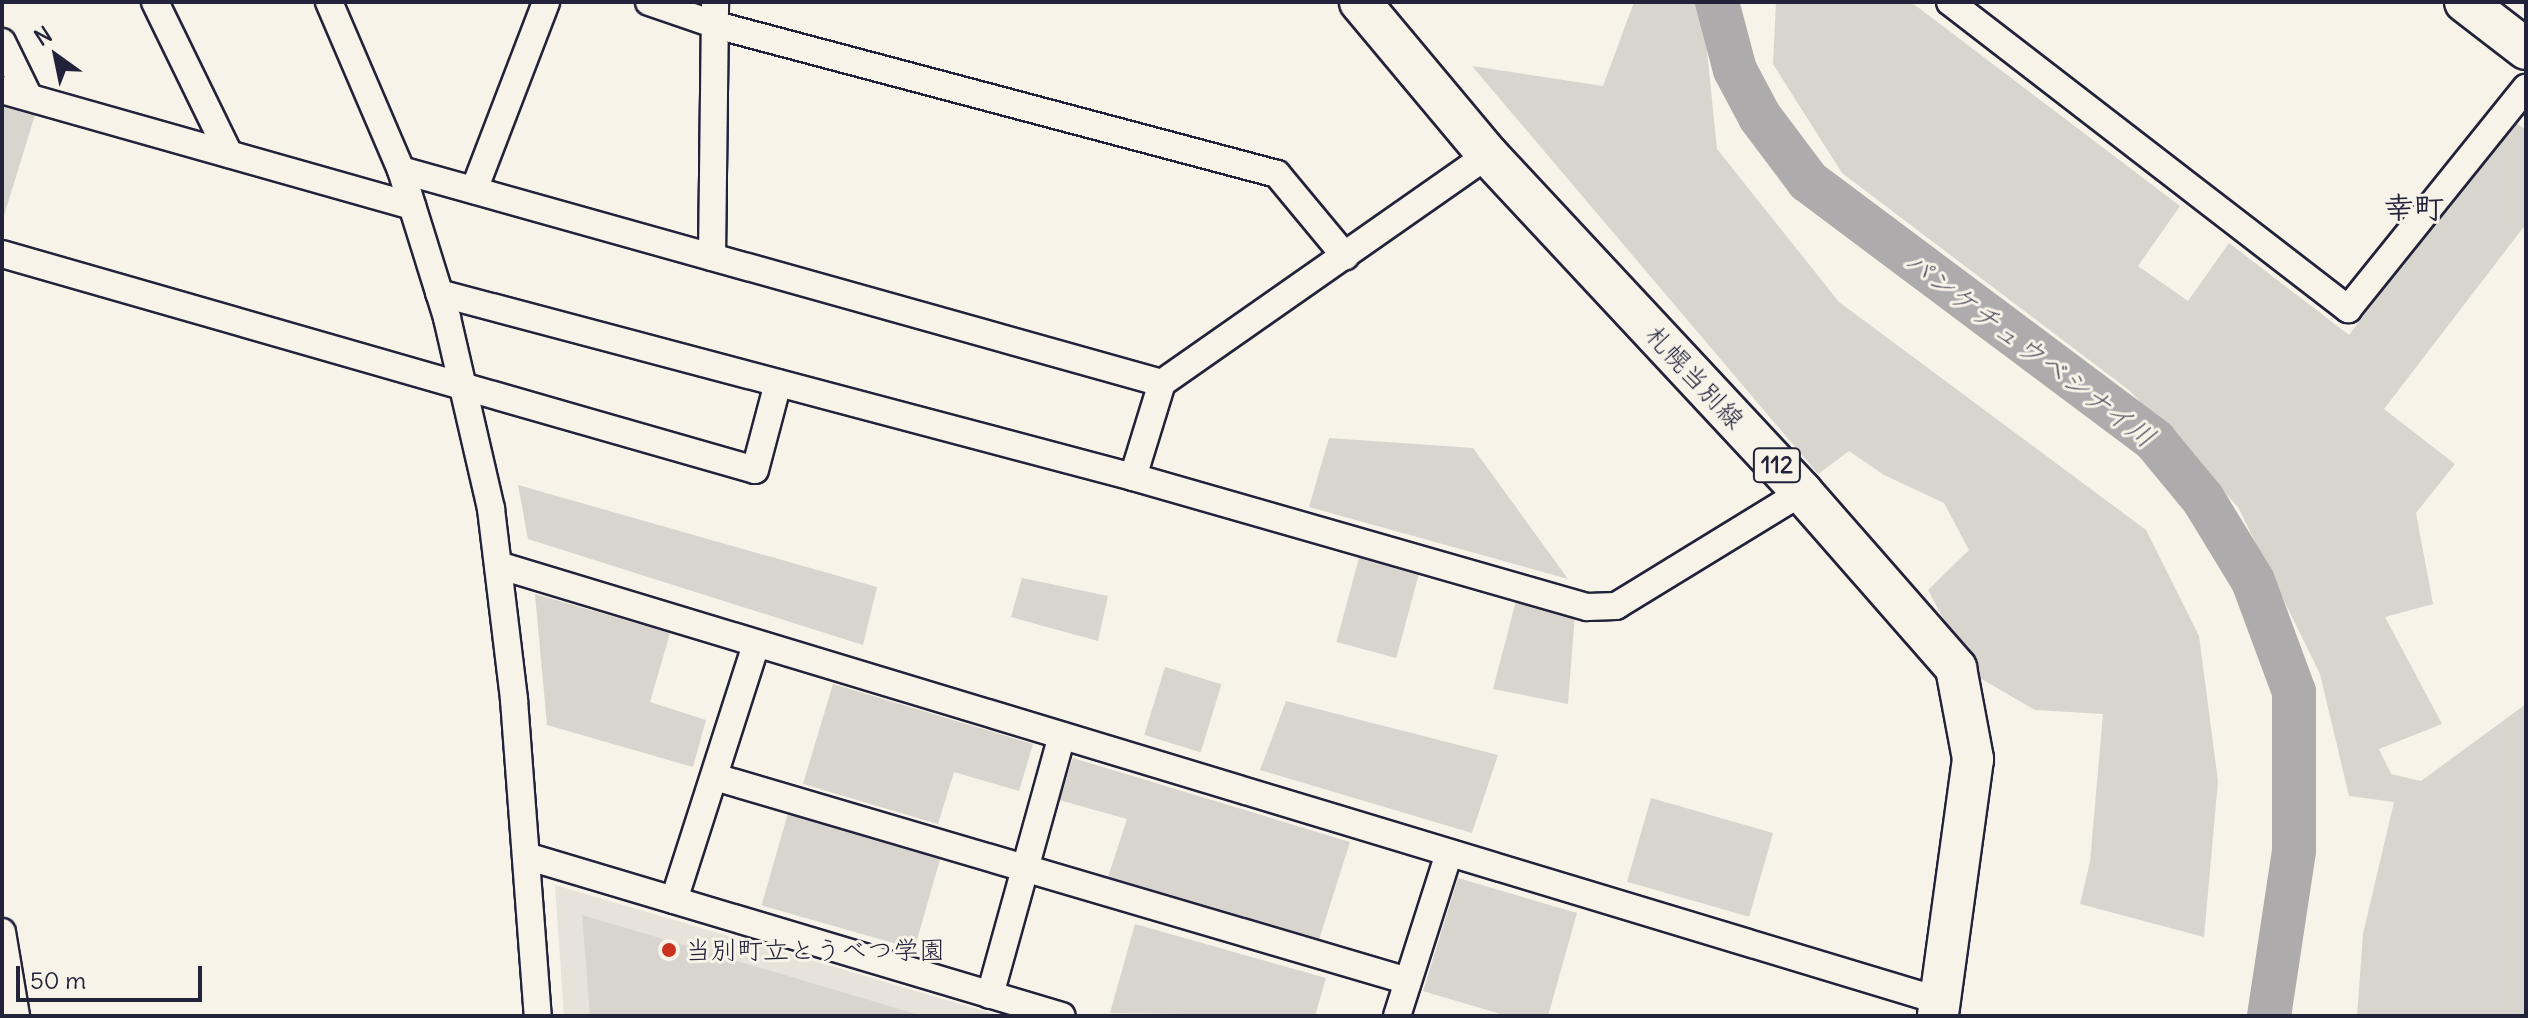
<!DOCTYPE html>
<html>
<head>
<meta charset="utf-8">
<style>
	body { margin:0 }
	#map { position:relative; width:2528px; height:1018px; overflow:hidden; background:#f7f3e8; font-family:Delius,"Klee One",sans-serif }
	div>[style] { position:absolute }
	.built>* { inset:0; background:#e7e3db }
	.green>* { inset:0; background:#d8d5cf; transform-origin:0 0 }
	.river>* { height:44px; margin:-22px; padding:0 22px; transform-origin:22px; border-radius:22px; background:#aeabad }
	.roads { filter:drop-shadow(2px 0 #22223b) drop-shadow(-2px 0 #22223b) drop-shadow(0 2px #22223b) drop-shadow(0 -2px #22223b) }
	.minor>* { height:26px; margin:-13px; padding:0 13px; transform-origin:13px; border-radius:13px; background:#f7f3e8 }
	.primary>* { height:40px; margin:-20px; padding:0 20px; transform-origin:20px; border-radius:20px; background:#f7f3e8 }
	.dots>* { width:22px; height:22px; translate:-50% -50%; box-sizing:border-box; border:4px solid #f7f3e8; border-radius:50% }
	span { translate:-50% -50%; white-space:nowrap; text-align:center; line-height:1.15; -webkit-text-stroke:6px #f7f3e8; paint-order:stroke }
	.shield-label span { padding:2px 6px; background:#f7f3e8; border:2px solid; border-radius:6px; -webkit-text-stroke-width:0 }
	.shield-label { font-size:24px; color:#22223b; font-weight:700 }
	.street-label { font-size:26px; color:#22223b }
	.poi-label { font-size:26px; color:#22223b }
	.left { translate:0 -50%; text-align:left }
	.water-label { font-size:28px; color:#535263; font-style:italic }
	.quarter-label { font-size:30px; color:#22223b; font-weight:700 }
	.frame { position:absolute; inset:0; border:4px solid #22223b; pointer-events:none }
	.north { position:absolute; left:16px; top:16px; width:80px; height:80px; -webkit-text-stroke:6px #f7f3e8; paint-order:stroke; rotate:327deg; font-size:22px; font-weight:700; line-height:32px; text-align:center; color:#22223b }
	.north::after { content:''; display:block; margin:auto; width:28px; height:36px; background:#22223b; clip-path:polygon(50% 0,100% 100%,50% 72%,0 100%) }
	.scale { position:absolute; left:16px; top:966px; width:186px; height:36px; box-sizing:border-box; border:4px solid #22223b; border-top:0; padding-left:10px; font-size:24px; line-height:28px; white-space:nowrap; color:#22223b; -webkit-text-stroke:6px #f7f3e8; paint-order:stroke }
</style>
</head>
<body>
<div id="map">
	<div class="built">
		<div style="clip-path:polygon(555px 885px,1001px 1016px,564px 1016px)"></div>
	</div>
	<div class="green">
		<div style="clip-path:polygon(1634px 2px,1702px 2px,1717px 149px,1839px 302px,2146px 530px,2199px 636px,2218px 781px,2204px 937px,2080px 904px,2090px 862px,2103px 714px,2035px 710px,1973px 674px,1928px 590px,1969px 550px,1944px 503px,1884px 475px,1849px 451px,1818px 474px,1472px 66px,1603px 86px)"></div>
		<div style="clip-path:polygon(1776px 2px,1911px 2px,2180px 206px,2138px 266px,2188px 301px,2229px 243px,2349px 335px,2510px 118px,2526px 130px,2526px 224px,2384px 409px,2455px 464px,2416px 513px,2433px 604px,2385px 617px,2442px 724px,2379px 749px,2391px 774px,2421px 781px,2526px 704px,2526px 1016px,2357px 1016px,2363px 934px,2394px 802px,2349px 796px,2320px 674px,2238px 507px,2130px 391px,1842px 173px,1773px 64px)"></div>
		<div style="clip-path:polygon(2px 106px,35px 115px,2px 222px)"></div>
		<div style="clip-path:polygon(1329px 438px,1473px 448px,1568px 579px,1309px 507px)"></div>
		<div style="clip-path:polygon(518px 485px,877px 587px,863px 645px,528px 539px)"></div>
		<div style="left:1360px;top:554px;width:62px;height:91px;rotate:15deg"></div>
		<div style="clip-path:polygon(1022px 578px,1108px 596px,1098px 641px,1011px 617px)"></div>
		<div style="clip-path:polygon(535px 594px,670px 633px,650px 702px,706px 720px,693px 767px,547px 725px)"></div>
		<div style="clip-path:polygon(1517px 597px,1575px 613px,1568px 704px,1493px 689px)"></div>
		<div style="left:1165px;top:667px;width:59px;height:71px;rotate:17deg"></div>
		<div style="clip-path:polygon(833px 684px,1033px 744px,1019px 791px,954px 772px,938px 824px,803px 784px)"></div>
		<div style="clip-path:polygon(1286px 701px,1498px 755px,1472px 833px,1260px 770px)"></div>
		<div style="clip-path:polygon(1073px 758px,1350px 842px,1318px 943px,1107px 880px,1127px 819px,1059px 800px)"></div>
		<div style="left:1651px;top:798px;width:127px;height:87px;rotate:16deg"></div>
		<div style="left:788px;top:813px;width:159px;height:96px;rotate:16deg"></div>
		<div style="clip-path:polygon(1458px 878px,1577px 913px,1548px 1016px,1507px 1016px,1423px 991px)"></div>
		<div style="clip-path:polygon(582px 915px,923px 1016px,590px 1016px)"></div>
		<div style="clip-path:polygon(1135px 924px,1326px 978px,1315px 1016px,1110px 1013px)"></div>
	</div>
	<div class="river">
		<div style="left:1717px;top:2px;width:70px;rotate:75.2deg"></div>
		<div style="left:1735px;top:70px;width:53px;rotate:62deg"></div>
		<div style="left:1760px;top:117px;width:80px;rotate:53.1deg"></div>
		<div style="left:1808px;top:181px;width:434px;rotate:36.8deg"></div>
		<div style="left:2155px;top:441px;width:75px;rotate:50.4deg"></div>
		<div style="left:2203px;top:499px;width:96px;rotate:58.6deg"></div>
		<div style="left:2253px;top:581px;width:118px;rotate:69.7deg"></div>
		<div style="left:2294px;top:692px;width:159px;rotate:90deg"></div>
		<div style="left:2294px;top:851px;width:167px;rotate:98.6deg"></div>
	</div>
	<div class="roads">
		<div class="minor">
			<div style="left:155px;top:2px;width:169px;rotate:64deg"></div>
			<div style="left:329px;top:2px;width:183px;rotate:66.8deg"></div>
			<div style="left:401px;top:170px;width:155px;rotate:72.7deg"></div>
			<div style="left:447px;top:318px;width:196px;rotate:77deg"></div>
			<div style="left:491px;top:509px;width:192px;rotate:83.1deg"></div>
			<div style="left:514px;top:700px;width:317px;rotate:85.7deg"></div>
			<div style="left:649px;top:2px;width:71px;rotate:18.9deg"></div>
			<div style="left:716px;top:25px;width:580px;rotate:14.87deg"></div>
			<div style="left:1277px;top:174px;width:107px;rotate:50.3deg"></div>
			<div style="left:1950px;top:2px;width:503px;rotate:37.65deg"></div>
			<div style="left:2348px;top:309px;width:284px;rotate:-51.2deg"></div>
			<div style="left:2px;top:42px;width:61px;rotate:63.9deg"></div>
			<div style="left:2px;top:90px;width:426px;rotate:15.8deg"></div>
			<div style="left:401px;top:170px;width:790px;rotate:15.64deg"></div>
			<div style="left:474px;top:190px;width:201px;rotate:-69deg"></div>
			<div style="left:2px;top:254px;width:783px;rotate:16.01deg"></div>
			<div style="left:755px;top:470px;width:90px;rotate:-75.2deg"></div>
			<div style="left:712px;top:257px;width:255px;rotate:-89.3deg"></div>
			<div style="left:439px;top:293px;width:718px;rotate:14.85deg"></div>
			<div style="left:1133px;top:477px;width:472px;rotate:16deg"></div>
			<div style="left:1587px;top:607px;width:29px;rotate:-2deg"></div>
			<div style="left:1616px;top:606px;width:218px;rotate:-31.5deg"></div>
			<div style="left:1133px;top:477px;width:98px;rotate:-72.9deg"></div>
			<div style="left:1162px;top:383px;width:398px;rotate:-35deg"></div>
			<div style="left:498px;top:565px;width:1506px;rotate:16.82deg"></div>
			<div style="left:715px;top:777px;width:722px;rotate:16.4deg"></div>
			<div style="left:526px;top:856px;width:559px;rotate:16.62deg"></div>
			<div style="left:674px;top:900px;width:269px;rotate:-72.2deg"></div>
			<div style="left:2px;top:932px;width:85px;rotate:80.5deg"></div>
			<div style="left:990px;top:995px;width:269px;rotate:-74.5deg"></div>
			<div style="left:1397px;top:1016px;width:171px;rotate:-72.3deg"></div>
		</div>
		<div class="primary">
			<div style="left:1360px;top:2px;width:199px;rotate:50.1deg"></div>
			<div style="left:1488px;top:155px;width:461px;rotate:47deg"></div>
			<div style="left:1802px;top:492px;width:234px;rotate:48.8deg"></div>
			<div style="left:1956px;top:668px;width:93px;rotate:79.4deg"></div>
			<div style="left:1973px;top:759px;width:259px;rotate:97.8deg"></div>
			<div style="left:2465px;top:2px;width:77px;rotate:37.6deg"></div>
		</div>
	</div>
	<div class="dots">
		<div style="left:669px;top:950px;background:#c8321e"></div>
	</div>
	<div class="shield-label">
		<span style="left:1777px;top:465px">112</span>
	</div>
	<div class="street-label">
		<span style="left:1695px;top:377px;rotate:47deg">札幌当別線</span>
	</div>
	<div class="poi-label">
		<span class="left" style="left:685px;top:950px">当別町立とうべつ学園</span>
	</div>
	<div class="water-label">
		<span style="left:2030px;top:349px;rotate:37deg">パンケチュウベシナイ川</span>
	</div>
	<div class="quarter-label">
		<span style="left:2414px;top:207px">幸町</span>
	</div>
	<div class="frame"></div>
	<div class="north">N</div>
	<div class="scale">50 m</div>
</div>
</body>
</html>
